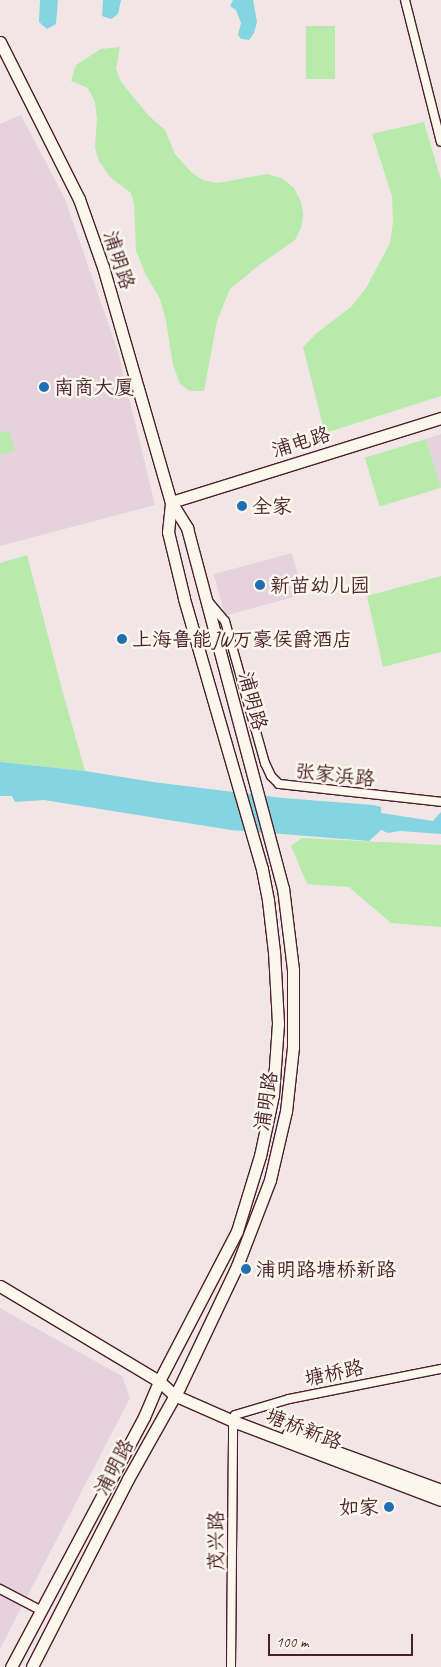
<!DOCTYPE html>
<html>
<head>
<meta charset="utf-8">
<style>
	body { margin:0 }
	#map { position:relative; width:441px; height:1667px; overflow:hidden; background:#f1e6e5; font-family:Caveat,"LXGW WenKai TC",sans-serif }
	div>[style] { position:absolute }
	.built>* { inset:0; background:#e5d2dd; transform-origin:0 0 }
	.green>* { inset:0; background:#b7eaab; transform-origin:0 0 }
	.water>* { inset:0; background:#84d4e1 }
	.roads { filter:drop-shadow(1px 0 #4a1f2b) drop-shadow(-1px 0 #4a1f2b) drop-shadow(0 1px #4a1f2b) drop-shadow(0 -1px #4a1f2b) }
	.street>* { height:8px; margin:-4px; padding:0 4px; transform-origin:4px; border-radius:4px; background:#fbf7ec }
	.secondary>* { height:11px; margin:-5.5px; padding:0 5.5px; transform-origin:5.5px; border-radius:5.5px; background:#fbf7ec }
	.dots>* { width:14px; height:14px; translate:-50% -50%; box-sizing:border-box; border:2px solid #fbf7ec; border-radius:50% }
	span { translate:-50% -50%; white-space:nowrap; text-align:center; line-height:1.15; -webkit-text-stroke:5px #fbf7ec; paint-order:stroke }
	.street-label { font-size:20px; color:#4a1f2b }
	.poi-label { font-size:20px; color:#4a1f2b }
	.left { translate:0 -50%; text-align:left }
	.right { translate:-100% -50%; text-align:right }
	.scale { position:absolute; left:268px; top:1634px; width:145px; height:22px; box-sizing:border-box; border:2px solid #4a1f2b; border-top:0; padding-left:6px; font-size:15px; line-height:18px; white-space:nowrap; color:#4a1f2b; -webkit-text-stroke:4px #fbf7ec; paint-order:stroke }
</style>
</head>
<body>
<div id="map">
	<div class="built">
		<div style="clip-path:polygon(21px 115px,65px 199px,118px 352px,155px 505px,0 546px,0 124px)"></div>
		<div style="clip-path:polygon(441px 434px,441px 488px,426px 439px)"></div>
		<div style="left:292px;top:553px;width:43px;height:81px;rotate:75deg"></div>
		<div style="clip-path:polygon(0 1308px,122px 1376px,130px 1398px,0 1649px)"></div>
	</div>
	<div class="green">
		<div style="left:335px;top:26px;width:53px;height:29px;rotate:90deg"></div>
		<div style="clip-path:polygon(120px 47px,116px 69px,121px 82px,148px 115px,165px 130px,175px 154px,192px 173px,203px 180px,218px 183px,267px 174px,282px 178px,294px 188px,301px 202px,303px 214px,301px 228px,295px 240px,258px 266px,230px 289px,217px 321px,204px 391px,190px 391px,180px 384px,173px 365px,166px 321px,160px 299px,146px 275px,136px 251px,134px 204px,131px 193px,110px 177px,99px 161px,95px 148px,97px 118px,95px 102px,88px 88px,71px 81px,76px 65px,101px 49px)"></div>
		<div style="clip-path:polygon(424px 122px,441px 180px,441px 396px,325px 433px,303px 347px,318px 332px,351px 307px,366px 288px,390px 243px,393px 222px,392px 196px,372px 134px)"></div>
		<div style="clip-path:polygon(9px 430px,15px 451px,0 455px,0 433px)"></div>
		<div style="left:426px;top:439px;width:51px;height:64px;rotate:73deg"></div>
		<div style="clip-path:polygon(27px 555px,61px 686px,85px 771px,0 762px,0 563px)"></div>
		<div style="clip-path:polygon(441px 576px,441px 652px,383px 667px,367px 596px)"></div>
		<div style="clip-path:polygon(302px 838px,441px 845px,441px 927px,391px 923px,349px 887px,307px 884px,291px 846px)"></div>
	</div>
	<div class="water">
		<div style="clip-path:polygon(40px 0,58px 0,56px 24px,47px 29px,39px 22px)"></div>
		<div style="clip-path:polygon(103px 0,121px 0,118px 14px,111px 19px,102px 16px)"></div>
		<div style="clip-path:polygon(233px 0,253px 0,257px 22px,254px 33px,249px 40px,241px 39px,238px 35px,241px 23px,236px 10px,230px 6px)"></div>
		<div style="clip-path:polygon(0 762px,85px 771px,153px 782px,283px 798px,373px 805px,381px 807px,381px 813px,433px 821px,441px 812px,441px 834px,400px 831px,388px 833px,381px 830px,369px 841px,231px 830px,44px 800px,15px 802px,12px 796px,0 796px)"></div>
	</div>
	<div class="roads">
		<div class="street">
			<div style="left:405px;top:0;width:146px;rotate:75.8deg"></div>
			<div style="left:208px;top:601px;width:26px;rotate:50deg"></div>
			<div style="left:225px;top:621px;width:148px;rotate:74.3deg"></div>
			<div style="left:265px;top:763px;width:14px;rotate:65deg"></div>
			<div style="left:271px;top:776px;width:11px;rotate:45deg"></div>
			<div style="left:279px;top:784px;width:163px;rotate:6.3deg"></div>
			<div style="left:0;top:1589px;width:45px;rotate:27.7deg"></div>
			<div style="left:231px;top:1667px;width:246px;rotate:-89.5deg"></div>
			<div style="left:233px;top:1421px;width:6px;rotate:-72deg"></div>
			<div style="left:235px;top:1415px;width:56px;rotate:-16.5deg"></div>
			<div style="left:289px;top:1399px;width:155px;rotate:-11.2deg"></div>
		</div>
		<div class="secondary">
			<div style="left:0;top:42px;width:176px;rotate:63.3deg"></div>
			<div style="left:79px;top:199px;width:72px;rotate:70.6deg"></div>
			<div style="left:103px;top:267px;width:245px;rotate:73.9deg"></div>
			<div style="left:171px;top:502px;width:31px;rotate:58deg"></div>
			<div style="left:187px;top:528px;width:373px;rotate:75.1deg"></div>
			<div style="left:283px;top:888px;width:83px;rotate:83deg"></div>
			<div style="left:293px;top:970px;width:77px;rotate:90deg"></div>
			<div style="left:293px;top:1047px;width:64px;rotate:96.2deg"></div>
			<div style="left:286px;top:1111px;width:71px;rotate:103.1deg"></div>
			<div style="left:270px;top:1180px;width:92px;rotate:111deg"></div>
			<div style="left:237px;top:1266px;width:135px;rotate:115.4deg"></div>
			<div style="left:179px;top:1388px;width:104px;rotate:119.3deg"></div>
			<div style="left:128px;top:1479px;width:211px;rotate:117.1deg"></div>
			<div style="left:171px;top:502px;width:283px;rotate:-17.3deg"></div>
			<div style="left:0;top:1286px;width:185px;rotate:30.9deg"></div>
			<div style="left:159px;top:1381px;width:21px;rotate:43deg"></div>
			<div style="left:174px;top:1395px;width:64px;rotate:23.8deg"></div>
			<div style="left:233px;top:1421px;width:222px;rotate:20.8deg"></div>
			<div style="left:288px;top:1434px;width:163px;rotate:20.1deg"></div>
			<div style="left:11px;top:1667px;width:283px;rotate:-62deg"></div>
			<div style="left:144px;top:1417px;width:39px;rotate:-67deg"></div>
			<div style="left:159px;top:1381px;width:169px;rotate:-62.5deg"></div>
			<div style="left:237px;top:1231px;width:78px;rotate:-73deg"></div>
			<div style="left:260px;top:1156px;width:62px;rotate:-78deg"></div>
			<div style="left:273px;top:1095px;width:72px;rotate:-86deg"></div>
			<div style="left:278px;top:1023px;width:71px;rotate:-93.2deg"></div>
			<div style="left:274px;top:952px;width:52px;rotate:-96.6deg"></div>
			<div style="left:268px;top:900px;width:32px;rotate:-101deg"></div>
			<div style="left:262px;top:869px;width:282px;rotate:-106.1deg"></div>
			<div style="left:184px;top:598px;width:68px;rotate:-103.6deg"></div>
			<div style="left:168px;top:532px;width:30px;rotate:-84deg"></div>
		</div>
	</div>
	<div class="dots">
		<div style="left:44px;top:387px;background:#1f6fb2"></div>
		<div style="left:242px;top:506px;background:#1f6fb2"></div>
		<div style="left:260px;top:585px;background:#1f6fb2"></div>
		<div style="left:122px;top:639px;background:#1f6fb2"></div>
		<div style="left:246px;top:1269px;background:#1f6fb2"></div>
		<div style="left:389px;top:1507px;background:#1f6fb2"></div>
	</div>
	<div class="street-label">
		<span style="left:119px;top:260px;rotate:72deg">浦明路</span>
		<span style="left:301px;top:442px;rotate:-17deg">浦电路</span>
		<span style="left:253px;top:701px;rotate:75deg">浦明路</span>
		<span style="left:335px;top:775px;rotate:6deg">张家浜路</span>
		<span style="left:266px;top:1101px;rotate:-81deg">浦明路</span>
		<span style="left:334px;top:1373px;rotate:-12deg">塘桥路</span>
		<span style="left:304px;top:1429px;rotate:21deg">塘桥新路</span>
		<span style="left:114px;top:1467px;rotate:-62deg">浦明路</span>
		<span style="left:216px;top:1541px;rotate:-90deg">茂兴路</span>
	</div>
	<div class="poi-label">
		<span class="left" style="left:54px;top:387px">南商大厦</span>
		<span class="left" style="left:252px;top:506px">全家</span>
		<span class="left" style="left:270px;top:585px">新苗幼儿园</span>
		<span class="left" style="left:132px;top:639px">上海鲁能JW万豪侯爵酒店</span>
		<span class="left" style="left:256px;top:1269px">浦明路塘桥新路</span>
		<span class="right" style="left:379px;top:1507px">如家</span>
	</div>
	<div class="scale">100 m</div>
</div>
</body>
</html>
